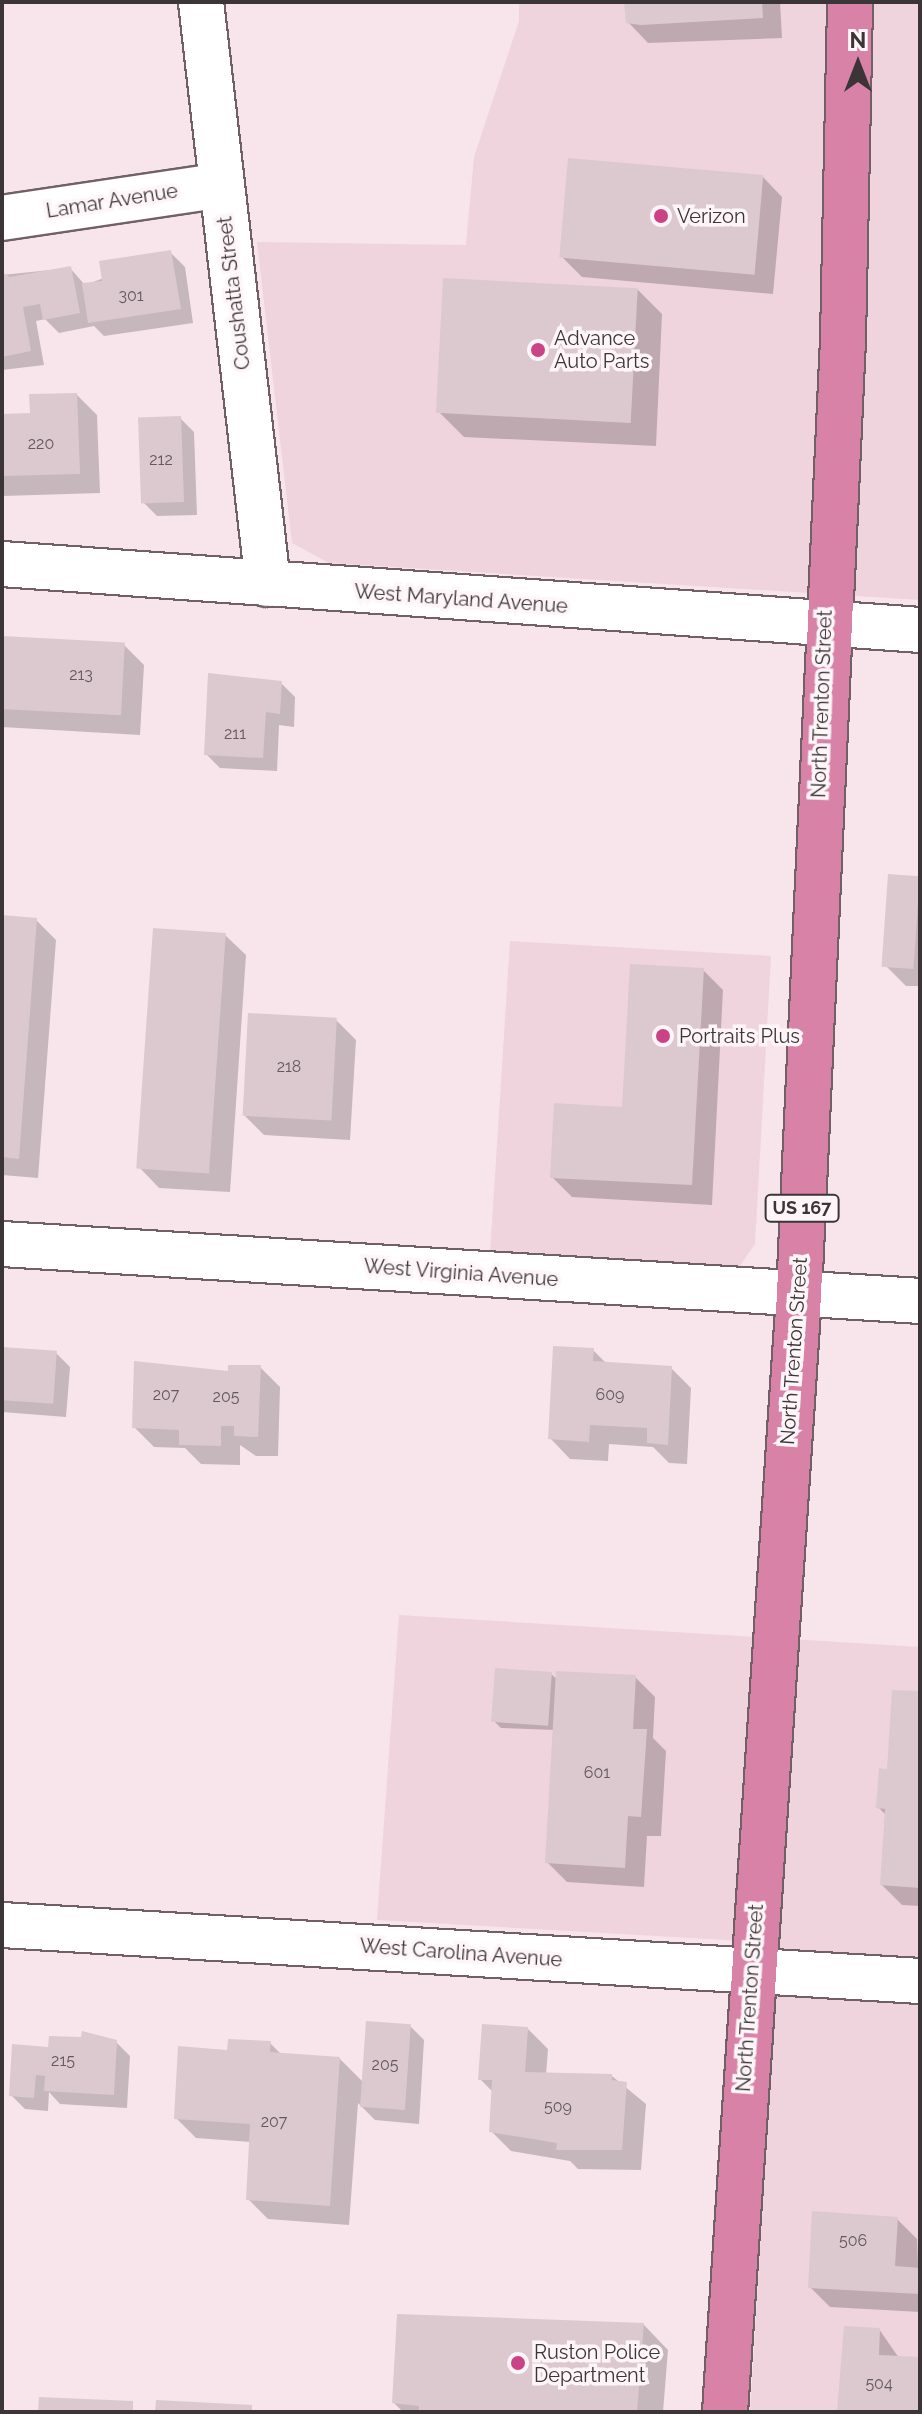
<!DOCTYPE html>
<html>
<head>
<meta charset="utf-8">
<style>
	body { margin:0 }
	#map { position:relative; width:922px; height:2414px; overflow:hidden; background:#f8e5eb; font-family:Raleway,sans-serif }
	div>[style] { position:absolute }
	.built>* { inset:0; background:#efd4dd }
	.shadow>* { inset:0; background:#0003 }
	.building>* { inset:0; background:#dcc9d0; transform-origin:0 0 }
	.roads { filter:drop-shadow(2px 0 #716167) drop-shadow(-2px 0 #716167) drop-shadow(0 2px #716167) drop-shadow(0 -2px #716167) }
	.minor>* { height:44px; margin:-22px; padding:0 22px; transform-origin:22px; border-radius:22px; background:#fff }
	.trunk>* { height:44px; margin:-22px; padding:0 22px; transform-origin:22px; border-radius:22px; background:#d882a8 }
	.dots>* { width:22px; height:22px; translate:-50% -50%; box-sizing:border-box; border:4px solid #fdf5f8; border-radius:50% }
	span { translate:-50% -50%; white-space:nowrap; text-align:center; line-height:1.15; -webkit-text-stroke:7px #fdf5f8; paint-order:stroke }
	.number-label { font-size:16px; color:#645a5d }
	.number-label span { -webkit-text-stroke-width:0 }
	.shield-label span { padding:2px 6px; background:#fdf5f8; border:2px solid; border-radius:6px; -webkit-text-stroke-width:0 }
	.shield-label { font-size:18px; color:#3c3537; font-weight:700 }
	.street-label { font-size:20px; color:#3c3537 }
	.poi-label { font-size:20px; color:#3c3537 }
	.left { translate:0 -50%; text-align:left }
	.frame { position:absolute; inset:0; border:4px solid #3c3537; pointer-events:none }
	.north { position:absolute; left:818px; top:24px; width:80px; height:80px; -webkit-text-stroke:6px #fdf5f8; paint-order:stroke; rotate:0deg; font-size:22px; font-weight:700; line-height:32px; text-align:center; color:#3c3537 }
	.north::after { content:''; display:block; margin:auto; width:28px; height:36px; background:#3c3537; clip-path:polygon(50% 0,100% 100%,50% 72%,0 100%) }
</style>
</head>
<body>
<div id="map">
	<div class="built">
		<div style="clip-path:polygon(519px 2px,920px 2px,920px 600px,329px 563px,292px 543px,257px 242px,466px 245px,474px 157px,519px 21px)"></div>
		<div style="clip-path:polygon(510px 941px,771px 956px,755px 1244px,739px 1267px,490px 1254px)"></div>
		<div style="clip-path:polygon(399px 1615px,920px 1647px,920px 2412px,750px 2412px,779px 1943px,377px 1920px)"></div>
	</div>
	<div class="shadow">
		<div style="clip-path:polygon(626px 2px,780px 2px,782px 38px,648px 43px,628px 22px)"></div>
		<div style="clip-path:polygon(762px 176px,782px 197px,773px 294px,582px 277px,562px 257px)"></div>
		<div style="clip-path:polygon(171px 253px,185px 267px,193px 323px,104px 336px,94px 326px,59px 333px,45px 319px,36px 321px,44px 365px,2px 370px,2px 275px,70px 268px,85px 285px)"></div>
		<div style="clip-path:polygon(637px 289px,662px 314px,656px 446px,464px 437px,439px 412px)"></div>
		<div style="clip-path:polygon(77px 395px,97px 415px,100px 493px,2px 496px,2px 416px,32px 415px)"></div>
		<div style="clip-path:polygon(180px 418px,194px 432px,197px 515px,157px 516px,143px 502px)"></div>
		<div style="clip-path:polygon(2px 638px,124px 645px,144px 665px,140px 735px,2px 727px)"></div>
		<div style="clip-path:polygon(281px 683px,295px 697px,294px 727px,279px 725px,277px 771px,220px 768px,206px 754px)"></div>
		<div style="clip-path:polygon(920px 878px,920px 986px,906px 986px,886px 966px)"></div>
		<div style="clip-path:polygon(2px 917px,36px 920px,56px 940px,38px 1178px,2px 1175px)"></div>
		<div style="clip-path:polygon(225px 935px,246px 955px,230px 1192px,159px 1188px,139px 1167px)"></div>
		<div style="clip-path:polygon(703px 970px,723px 990px,712px 1205px,572px 1197px,552px 1177px,624px 1109px)"></div>
		<div style="clip-path:polygon(336px 1020px,356px 1040px,350px 1140px,264px 1135px,244px 1115px)"></div>
		<div style="clip-path:polygon(2px 1349px,56px 1353px,70px 1367px,66px 1417px,2px 1412px)"></div>
		<div style="clip-path:polygon(593px 1350px,607px 1364px,671px 1368px,691px 1388px,687px 1464px,669px 1463px,653px 1447px,609px 1444px,608px 1461px,570px 1459px,550px 1438px)"></div>
		<div style="clip-path:polygon(260px 1367px,280px 1387px,278px 1456px,256px 1456px,240px 1445px,240px 1465px,201px 1464px,185px 1448px,154px 1447px,134px 1427px)"></div>
		<div style="clip-path:polygon(551px 1674px,558px 1680px,635px 1677px,655px 1697px,653px 1738px,666px 1751px,661px 1836px,647px 1836px,644px 1887px,567px 1882px,547px 1862px,555px 1730px,501px 1728px,494px 1721px)"></div>
		<div style="clip-path:polygon(920px 1693px,920px 1906px,902px 1905px,882px 1885px,887px 1816px,878px 1807px)"></div>
		<div style="clip-path:polygon(410px 2026px,424px 2040px,419px 2124px,375px 2120px,358px 2103px,349px 2225px,268px 2219px,248px 2199px,251px 2142px,196px 2138px,176px 2118px,229px 2052px,270px 2043px,281px 2054px,339px 2058px,363px 2082px)"></div>
		<div style="clip-path:polygon(528px 2029px,548px 2049px,546px 2075px,612px 2076px,646px 2104px,641px 2170px,578px 2169px,570px 2161px,511px 2151px,491px 2131px,494px 2093px,480px 2079px)"></div>
		<div style="clip-path:polygon(116px 2042px,130px 2056px,127px 2108px,60px 2104px,49px 2092px,48px 2111px,25px 2109px,11px 2095px,50px 2049px)"></div>
		<div style="clip-path:polygon(897px 2219px,917px 2239px,920px 2312px,830px 2307px,810px 2287px)"></div>
		<div style="clip-path:polygon(644px 2325px,668px 2350px,663px 2412px,403px 2412px,394px 2403px)"></div>
		<div style="clip-path:polygon(879px 2329px,899px 2358px,920px 2359px,920px 2412px,840px 2412px)"></div>
	</div>
	<div class="building">
		<div style="clip-path:polygon(624px 2px,762px 2px,763px 18px,641px 25px,626px 23px)"></div>
		<div style="left:568px;top:158px;width:196px;height:100px;rotate:5deg"></div>
		<div style="clip-path:polygon(171px 250px,181px 309px,88px 323px,82px 283px,102px 281px,99px 261px)"></div>
		<div style="clip-path:polygon(71px 266px,80px 313px,43px 320px,40px 304px,23px 307px,31px 351px,2px 357px,2px 272px,10px 277px)"></div>
		<div style="left:443px;top:278px;width:195px;height:135px;rotate:3deg"></div>
		<div style="clip-path:polygon(77px 393px,80px 474px,2px 476px,2px 414px,30px 413px,29px 394px)"></div>
		<div style="left:181px;top:416px;width:86px;height:43px;rotate:88deg"></div>
		<div style="left:2px;top:636px;width:123px;height:73px;rotate:3deg"></div>
		<div style="clip-path:polygon(208px 673px,282px 681px,280px 714px,266px 712px,263px 758px,204px 755px)"></div>
		<div style="left:888px;top:874px;width:32px;height:93px;rotate:4deg"></div>
		<div style="clip-path:polygon(2px 915px,37px 918px,19px 1159px,2px 1157px)"></div>
		<div style="left:153px;top:928px;width:73px;height:241px;rotate:4deg"></div>
		<div style="clip-path:polygon(630px 964px,704px 968px,692px 1185px,550px 1178px,554px 1103px,622px 1107px)"></div>
		<div style="left:248px;top:1013px;width:89px;height:103px;rotate:3deg"></div>
		<div style="clip-path:polygon(553px 1346px,594px 1348px,593px 1361px,672px 1366px,668px 1445px,647px 1443px,647px 1428px,590px 1425px,589px 1442px,548px 1439px)"></div>
		<div style="left:2px;top:1347px;width:55px;height:53px;rotate:4deg"></div>
		<div style="clip-path:polygon(134px 1361px,228px 1371px,228px 1365px,261px 1365px,258px 1437px,234px 1436px,234px 1426px,221px 1426px,221px 1446px,179px 1445px,179px 1430px,132px 1428px)"></div>
		<div style="left:495px;top:1668px;width:57px;height:54px;rotate:4deg"></div>
		<div style="clip-path:polygon(556px 1671px,636px 1675px,633px 1729px,647px 1729px,641px 1817px,628px 1816px,625px 1868px,545px 1863px)"></div>
		<div style="clip-path:polygon(892px 1690px,920px 1691px,920px 1888px,880px 1885px,885px 1809px,876px 1808px,879px 1768px,887px 1769px)"></div>
		<div style="left:366px;top:2021px;width:45px;height:86px;rotate:4deg"></div>
		<div style="clip-path:polygon(482px 2024px,528px 2027px,525px 2072px,612px 2074px,612px 2080px,627px 2082px,622px 2150px,556px 2150px,557px 2143px,489px 2132px,492px 2080px,478px 2080px)"></div>
		<div style="clip-path:polygon(82px 2031px,117px 2040px,114px 2095px,44px 2091px,45px 2076px,36px 2075px,34px 2098px,9px 2096px,12px 2044px,48px 2047px,49px 2036px,81px 2037px)"></div>
		<div style="clip-path:polygon(228px 2039px,271px 2041px,270px 2052px,340px 2057px,330px 2206px,246px 2200px,250px 2124px,174px 2119px,178px 2046px,227px 2050px)"></div>
		<div style="clip-path:polygon(812px 2211px,898px 2217px,895px 2266px,920px 2268px,920px 2294px,808px 2288px)"></div>
		<div style="clip-path:polygon(397px 2314px,644px 2323px,637px 2412px,419px 2412px,419px 2406px,392px 2403px)"></div>
		<div style="clip-path:polygon(844px 2326px,880px 2328px,879px 2355px,920px 2357px,920px 2412px,837px 2412px)"></div>
		<div style="clip-path:polygon(39px 2397px,133px 2401px,133px 2412px,38px 2412px)"></div>
		<div style="clip-path:polygon(156px 2400px,252px 2405px,252px 2412px,155px 2412px)"></div>
	</div>
	<div class="roads">
		<div class="minor">
			<div style="left:201px;top:2px;width:586px;rotate:83.43deg"></div>
			<div style="left:2px;top:218px;width:222px;rotate:-8.5deg"></div>
			<div style="left:2px;top:564px;width:920px;rotate:4.11deg"></div>
			<div style="left:2px;top:1244px;width:920px;rotate:3.55deg"></div>
			<div style="left:2px;top:1925px;width:920px;rotate:3.49deg"></div>
		</div>
		<div class="trunk">
			<div style="left:725px;top:2412px;width:1120px;rotate:-86.21deg"></div>
			<div style="left:799px;top:1294px;width:956px;rotate:-87.36deg"></div>
			<div style="left:843px;top:339px;width:337px;rotate:-88.8deg"></div>
		</div>
	</div>
	<div class="dots">
		<div style="left:661px;top:216px;background:#ca4485"></div>
		<div style="left:538px;top:350px;background:#ca4485"></div>
		<div style="left:663px;top:1036px;background:#ca4485"></div>
		<div style="left:518px;top:2363px;background:#ca4485"></div>
	</div>
	<div class="number-label">
		<span style="left:131px;top:296px">301</span>
		<span style="left:41px;top:444px">220</span>
		<span style="left:161px;top:460px">212</span>
		<span style="left:81px;top:675px">213</span>
		<span style="left:235px;top:734px">211</span>
		<span style="left:289px;top:1067px">218</span>
		<span style="left:166px;top:1395px">207</span>
		<span style="left:610px;top:1395px">609</span>
		<span style="left:226px;top:1397px">205</span>
		<span style="left:597px;top:1773px">601</span>
		<span style="left:63px;top:2061px">215</span>
		<span style="left:385px;top:2065px">205</span>
		<span style="left:558px;top:2107px">509</span>
		<span style="left:274px;top:2122px">207</span>
		<span style="left:853px;top:2241px">506</span>
		<span style="left:879px;top:2384px">504</span>
	</div>
	<div class="shield-label">
		<span style="left:802px;top:1208px">US 167</span>
	</div>
	<div class="street-label">
		<span style="left:112px;top:201px;rotate:-9deg">Lamar Avenue</span>
		<span style="left:234px;top:293px;rotate:-97deg">Coushatta Street</span>
		<span style="left:461px;top:599px;rotate:4deg">West Maryland Avenue</span>
		<span style="left:822px;top:704px;rotate:-88deg">North Trenton Street</span>
		<span style="left:461px;top:1273px;rotate:4deg">West Virginia Avenue</span>
		<span style="left:794px;top:1351px;rotate:-86deg">North Trenton Street</span>
		<span style="left:461px;top:1953px;rotate:4deg">West Carolina Avenue</span>
		<span style="left:750px;top:1998px;rotate:-86deg">North Trenton Street</span>
	</div>
	<div class="poi-label">
		<span class="left" style="left:677px;top:216px">Verizon</span>
		<span class="left" style="left:554px;top:350px">Advance<br>Auto Parts</span>
		<span class="left" style="left:679px;top:1036px">Portraits Plus</span>
		<span class="left" style="left:534px;top:2364px">Ruston Police<br>Department</span>
	</div>
	<div class="frame"></div>
	<div class="north">N</div>
</div>
</body>
</html>
